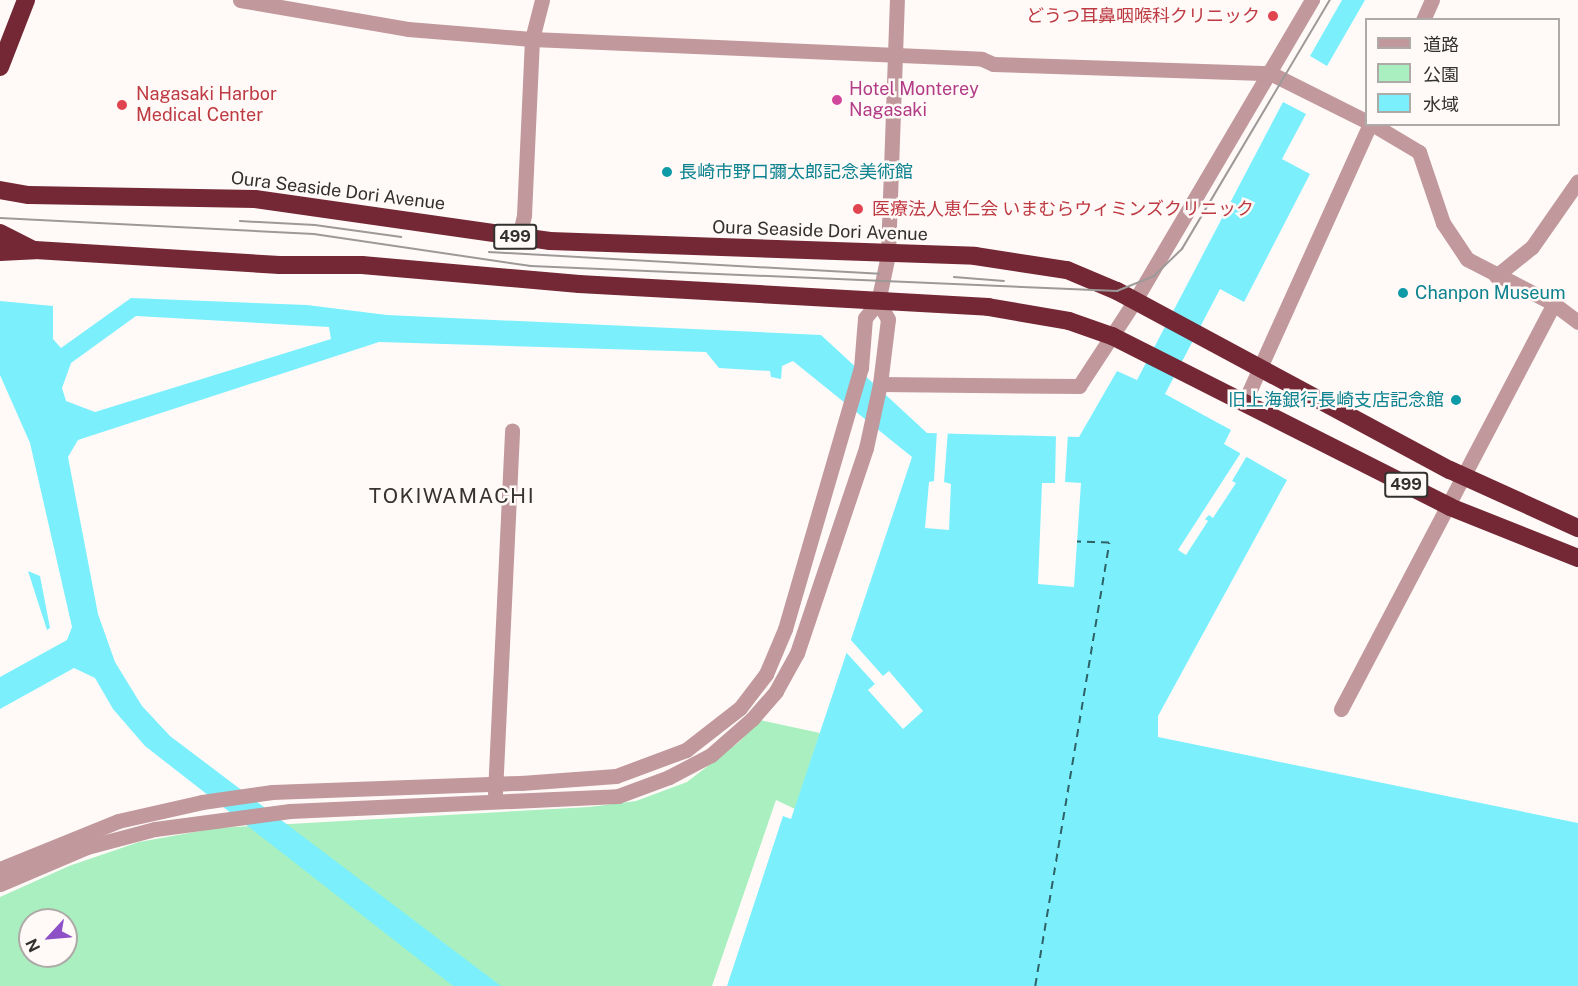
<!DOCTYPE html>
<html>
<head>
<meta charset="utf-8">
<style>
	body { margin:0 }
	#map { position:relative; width:1578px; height:986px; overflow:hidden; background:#fffaf8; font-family:"Public Sans","Noto Sans JP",sans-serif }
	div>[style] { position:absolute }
	.green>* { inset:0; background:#aaefbf }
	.water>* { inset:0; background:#7bf0fc }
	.pier>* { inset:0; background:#fffaf8 }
	.ferry>* { height:1.5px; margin-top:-0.75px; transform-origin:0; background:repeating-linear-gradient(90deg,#2e6166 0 8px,transparent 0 14px) }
	.minor>* { height:15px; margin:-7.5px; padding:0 7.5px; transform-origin:7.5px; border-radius:7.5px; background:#c1999c }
	.highway>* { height:18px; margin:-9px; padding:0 9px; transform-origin:9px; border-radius:9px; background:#742835 }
	.tram>* { height:1.5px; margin:-0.75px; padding:0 0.75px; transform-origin:0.75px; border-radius:0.75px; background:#9c9998 }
	.dots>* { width:16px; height:16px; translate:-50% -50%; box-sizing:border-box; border:3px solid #fffaf8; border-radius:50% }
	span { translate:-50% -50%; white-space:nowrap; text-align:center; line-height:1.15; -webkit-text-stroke:5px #fffaf8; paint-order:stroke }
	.shield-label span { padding:2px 4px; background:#fffaf8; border:2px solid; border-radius:4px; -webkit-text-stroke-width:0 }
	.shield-label { font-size:16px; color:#323130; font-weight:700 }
	.health-label { font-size:18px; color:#be3a42 }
	.right { translate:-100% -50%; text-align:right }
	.left { translate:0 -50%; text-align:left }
	.hotel-label { font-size:18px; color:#b23c85 }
	.culture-label { font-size:18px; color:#0d838f }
	.street-label { font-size:18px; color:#323130 }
	.quarter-label { font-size:21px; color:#373332; letter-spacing:1.5px }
	.legend { position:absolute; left:1365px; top:18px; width:195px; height:108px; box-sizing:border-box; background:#fffaf8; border:2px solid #adaaa8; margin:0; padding:8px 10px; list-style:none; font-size:18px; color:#323130 }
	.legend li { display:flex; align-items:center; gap:12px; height:30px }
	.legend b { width:30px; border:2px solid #adaaa8 }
	.north { position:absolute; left:18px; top:908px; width:60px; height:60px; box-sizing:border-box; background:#fffaf8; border:2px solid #adaaa8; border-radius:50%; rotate:244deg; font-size:16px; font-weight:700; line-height:24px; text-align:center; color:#323130 }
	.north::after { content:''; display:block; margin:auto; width:21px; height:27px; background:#8d50c6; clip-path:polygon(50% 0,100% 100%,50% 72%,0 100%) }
</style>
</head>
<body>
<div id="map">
	<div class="green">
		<div style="clip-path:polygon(evenodd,760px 720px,820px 733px,795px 809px,776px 800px,712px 986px,0 986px,0 897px,69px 866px,139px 842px,217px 828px,589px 807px,636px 801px,687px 782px,739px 742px,760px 720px,30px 920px,66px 920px,66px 956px,30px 956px,30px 920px)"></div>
	</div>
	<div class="water">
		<div style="clip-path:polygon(1342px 0,1365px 0,1327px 66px,1310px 56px)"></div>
		<div style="clip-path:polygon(evenodd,1283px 102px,1306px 114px,1282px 159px,1310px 174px,1244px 302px,1220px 289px,1165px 394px,1231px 430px,1224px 444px,1287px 480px,1158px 716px,1158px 737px,1578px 823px,1578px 986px,727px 986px,783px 816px,791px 819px,912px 457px,793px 361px,782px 366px,781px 379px,771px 377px,770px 371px,719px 368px,706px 352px,379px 342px,78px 440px,68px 457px,98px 614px,115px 662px,142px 706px,170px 736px,501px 986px,453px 986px,145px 746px,113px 709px,95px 678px,74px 668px,0 709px,0 677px,67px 640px,72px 627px,30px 443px,0 375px,0 301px,53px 306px,53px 339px,61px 348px,131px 298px,307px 305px,387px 315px,821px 335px,927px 433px,1079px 437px,1117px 371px,1137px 380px,1283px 102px,136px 316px,329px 327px,331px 339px,95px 412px,66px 401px,62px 388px,71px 363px,136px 316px)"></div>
		<div style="clip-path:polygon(28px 571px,40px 576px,50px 628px,47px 630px)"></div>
	</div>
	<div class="pier">
		<div style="clip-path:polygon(937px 430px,948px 430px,944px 482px,951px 484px,949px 530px,925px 528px,929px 482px,934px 481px)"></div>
		<div style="clip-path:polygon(1056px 433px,1068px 433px,1065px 482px,1081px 483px,1074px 587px,1038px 584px,1042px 483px,1055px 483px)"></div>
		<div style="clip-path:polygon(1242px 451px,1248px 454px,1232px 481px,1236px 483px,1213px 518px,1209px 515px,1205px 519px,1208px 521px,1186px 555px,1178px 550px)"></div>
		<div style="clip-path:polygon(850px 639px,883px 676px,889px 671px,923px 711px,903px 729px,868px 690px,875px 684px,844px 650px)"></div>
	</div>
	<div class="ferry">
		<div style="left:1035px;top:986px;width:449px;rotate:-80.5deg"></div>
		<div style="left:1109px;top:543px;width:32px;rotate:-178deg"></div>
	</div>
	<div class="minor">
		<div style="left:240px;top:0;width:170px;rotate:9.8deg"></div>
		<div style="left:408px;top:29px;width:124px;rotate:4.6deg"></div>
		<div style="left:532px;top:39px;width:450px;rotate:2.5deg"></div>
		<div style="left:982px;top:59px;width:12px;rotate:24deg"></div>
		<div style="left:993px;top:64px;width:277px;rotate:1.9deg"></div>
		<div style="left:1270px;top:73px;width:107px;rotate:26.6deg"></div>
		<div style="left:1423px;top:20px;width:22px;rotate:-66deg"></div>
		<div style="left:1372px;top:124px;width:55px;rotate:30.8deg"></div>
		<div style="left:1419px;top:152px;width:75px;rotate:71.3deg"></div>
		<div style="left:1443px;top:223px;width:43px;rotate:56.3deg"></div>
		<div style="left:1467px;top:259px;width:98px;rotate:27.3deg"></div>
		<div style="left:1554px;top:304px;width:30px;rotate:37deg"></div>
		<div style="left:519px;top:237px;width:23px;rotate:-77deg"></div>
		<div style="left:524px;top:215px;width:176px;rotate:-87.4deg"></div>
		<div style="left:532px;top:39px;width:40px;rotate:-75.6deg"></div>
		<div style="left:1496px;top:276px;width:46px;rotate:-38.9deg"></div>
		<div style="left:1532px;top:247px;width:80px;rotate:-55.1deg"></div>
		<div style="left:880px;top:384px;width:199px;rotate:0.6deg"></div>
		<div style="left:1079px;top:386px;width:100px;rotate:-56.8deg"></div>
		<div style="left:1134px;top:302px;width:351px;rotate:-59.5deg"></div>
		<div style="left:1244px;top:403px;width:306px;rotate:-65.7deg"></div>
		<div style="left:1341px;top:709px;width:458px;rotate:-62.3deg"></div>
		<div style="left:495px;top:793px;width:363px;rotate:-87.3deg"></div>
		<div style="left:0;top:869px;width:127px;rotate:-22.1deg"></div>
		<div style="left:118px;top:821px;width:86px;rotate:-12.7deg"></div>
		<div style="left:202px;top:802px;width:71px;rotate:-8.1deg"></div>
		<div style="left:272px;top:792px;width:249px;rotate:-2.1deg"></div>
		<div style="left:521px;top:783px;width:95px;rotate:-4.2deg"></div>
		<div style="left:616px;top:776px;width:75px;rotate:-20.4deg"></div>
		<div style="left:686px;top:750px;width:68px;rotate:-37.9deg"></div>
		<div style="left:740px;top:708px;width:43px;rotate:-52.6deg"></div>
		<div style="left:766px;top:674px;width:49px;rotate:-67.1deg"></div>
		<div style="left:785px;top:629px;width:272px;rotate:-73.8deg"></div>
		<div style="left:861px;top:368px;width:50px;rotate:-85.4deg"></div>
		<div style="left:865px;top:318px;width:21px;rotate:-51deg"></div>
		<div style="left:878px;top:302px;width:48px;rotate:-78deg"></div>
		<div style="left:888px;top:255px;width:255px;rotate:-88deg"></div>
		<div style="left:0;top:884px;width:95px;rotate:-23deg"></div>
		<div style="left:87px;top:847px;width:70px;rotate:-14.8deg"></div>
		<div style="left:155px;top:829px;width:136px;rotate:-7.6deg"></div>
		<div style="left:290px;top:811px;width:328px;rotate:-2.6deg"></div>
		<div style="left:618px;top:796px;width:54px;rotate:-20.4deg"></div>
		<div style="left:669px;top:777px;width:47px;rotate:-27.6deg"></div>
		<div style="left:711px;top:755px;width:55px;rotate:-41.3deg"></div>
		<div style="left:752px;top:719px;width:37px;rotate:-49deg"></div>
		<div style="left:776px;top:691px;width:43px;rotate:-61.1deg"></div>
		<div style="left:797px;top:653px;width:216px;rotate:-71.4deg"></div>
		<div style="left:866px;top:448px;width:66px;rotate:-77.7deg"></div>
		<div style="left:880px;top:384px;width:65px;rotate:-83deg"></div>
		<div style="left:888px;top:319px;width:20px;rotate:-120deg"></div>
	</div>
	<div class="highway">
		<div style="left:0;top:67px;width:72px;rotate:-68.8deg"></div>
		<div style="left:0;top:190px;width:29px;rotate:10deg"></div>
		<div style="left:29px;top:195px;width:226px;rotate:1deg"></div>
		<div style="left:255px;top:199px;width:298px;rotate:8.1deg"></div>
		<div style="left:550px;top:241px;width:425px;rotate:2deg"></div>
		<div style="left:975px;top:256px;width:93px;rotate:8.7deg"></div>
		<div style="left:1067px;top:270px;width:54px;rotate:22.8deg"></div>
		<div style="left:1117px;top:291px;width:378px;rotate:28.3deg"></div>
		<div style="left:1450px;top:470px;width:141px;rotate:24.4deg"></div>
		<div style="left:0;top:233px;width:37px;rotate:27deg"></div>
		<div style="left:0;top:252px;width:35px;rotate:-3deg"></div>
		<div style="left:35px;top:250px;width:245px;rotate:3.5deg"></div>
		<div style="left:280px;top:265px;width:82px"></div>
		<div style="left:362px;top:265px;width:218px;rotate:5deg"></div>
		<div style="left:579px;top:284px;width:410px;rotate:3.2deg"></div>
		<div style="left:988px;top:307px;width:82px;rotate:9.8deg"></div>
		<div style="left:1069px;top:321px;width:46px;rotate:19.2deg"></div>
		<div style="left:1112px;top:336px;width:379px;rotate:26.8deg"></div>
		<div style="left:1450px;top:507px;width:138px;rotate:21.7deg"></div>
	</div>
	<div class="tram">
		<div style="left:0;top:218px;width:314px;rotate:2.9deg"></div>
		<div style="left:314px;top:234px;width:219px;rotate:8.4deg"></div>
		<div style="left:531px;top:266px;width:587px;rotate:2.44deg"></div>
		<div style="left:1117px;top:291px;width:40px;rotate:-22deg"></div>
		<div style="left:1154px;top:276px;width:39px;rotate:-44deg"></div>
		<div style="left:1182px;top:249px;width:290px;rotate:-59.3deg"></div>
		<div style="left:240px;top:221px;width:75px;rotate:3.1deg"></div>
		<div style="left:315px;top:225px;width:87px;rotate:7.9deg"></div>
		<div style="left:489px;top:252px;width:391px;rotate:3.2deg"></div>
		<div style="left:954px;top:277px;width:50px;rotate:4.6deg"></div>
	</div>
	<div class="dots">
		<div style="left:1273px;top:16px;background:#e0444e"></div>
		<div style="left:837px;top:100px;background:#d1479c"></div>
		<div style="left:122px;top:105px;background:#e0444e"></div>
		<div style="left:667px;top:172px;background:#0f9aa8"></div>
		<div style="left:858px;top:209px;background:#e0444e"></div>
		<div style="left:1403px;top:293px;background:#0f9aa8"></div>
		<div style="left:1456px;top:400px;background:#0f9aa8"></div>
	</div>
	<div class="shield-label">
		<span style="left:515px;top:237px">499</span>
		<span style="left:1406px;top:485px">499</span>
	</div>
	<div class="health-label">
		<span class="right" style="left:1260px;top:16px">どうつ耳鼻咽喉科クリニック</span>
		<span class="left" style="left:136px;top:105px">Nagasaki Harbor<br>Medical Center</span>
		<span class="left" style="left:872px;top:209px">医療法人恵仁会 いまむらウィミンズクリニック</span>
	</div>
	<div class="hotel-label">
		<span class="left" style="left:849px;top:100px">Hotel Monterey<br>Nagasaki</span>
	</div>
	<div class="culture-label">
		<span class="left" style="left:679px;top:172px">長崎市野口彌太郎記念美術館</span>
		<span class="left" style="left:1415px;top:293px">Chanpon Museum</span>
		<span class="right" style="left:1444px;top:400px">旧上海銀行長崎支店記念館</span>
	</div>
	<div class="street-label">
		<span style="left:338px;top:191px;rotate:7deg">Oura Seaside Dori Avenue</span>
		<span style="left:820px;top:231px;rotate:2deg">Oura Seaside Dori Avenue</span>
	</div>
	<div class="quarter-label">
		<span style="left:452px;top:496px">TOKIWAMACHI</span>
	</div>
	<ul class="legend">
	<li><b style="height:8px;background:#c1999c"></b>道路</li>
	<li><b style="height:16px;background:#aaefbf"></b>公園</li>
	<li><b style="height:16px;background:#7bf0fc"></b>水域</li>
	</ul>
	<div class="north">N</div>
</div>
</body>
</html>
